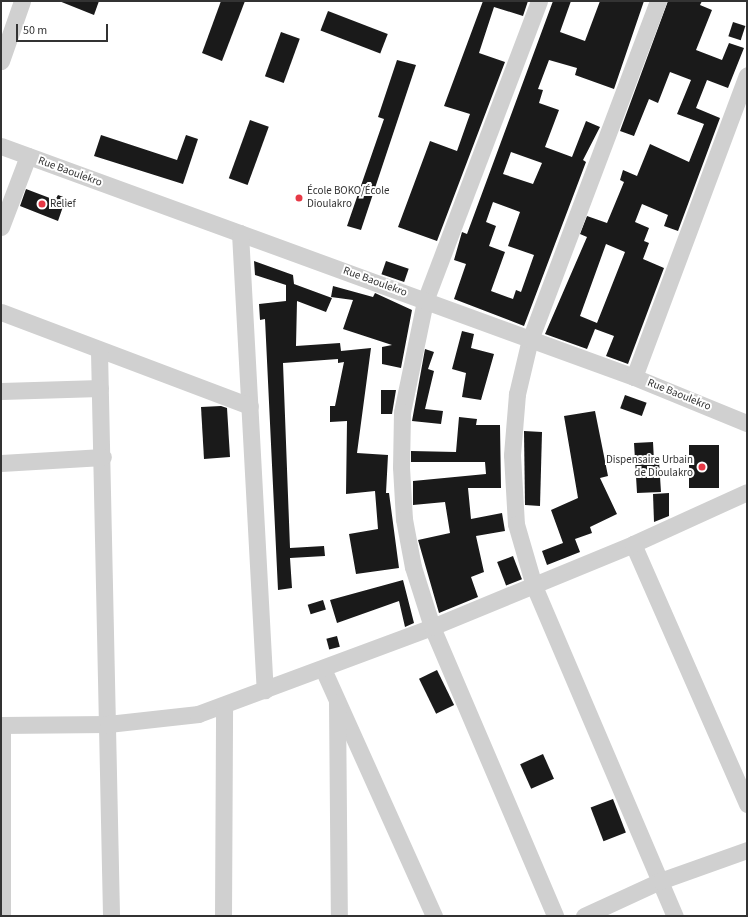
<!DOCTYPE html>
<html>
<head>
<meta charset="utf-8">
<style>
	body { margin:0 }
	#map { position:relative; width:748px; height:917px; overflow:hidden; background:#fff; font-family:"Source Sans 3",sans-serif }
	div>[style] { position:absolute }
	.building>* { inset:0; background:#1a1a1a; transform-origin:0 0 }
	.minor>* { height:17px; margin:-8.5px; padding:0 8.5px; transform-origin:8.5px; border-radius:8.5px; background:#d0d0d0 }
	.dots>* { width:11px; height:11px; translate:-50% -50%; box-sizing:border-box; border:2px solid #fff; border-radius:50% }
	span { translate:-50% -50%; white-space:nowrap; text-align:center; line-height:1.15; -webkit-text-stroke:4px #fff; paint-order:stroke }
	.street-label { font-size:11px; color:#333 }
	.poi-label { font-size:11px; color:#333 }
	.left { translate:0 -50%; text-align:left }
	.right { translate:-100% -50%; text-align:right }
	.frame { position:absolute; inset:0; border:2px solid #333; pointer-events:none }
	.scale { position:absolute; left:16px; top:24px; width:92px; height:18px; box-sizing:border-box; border:2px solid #333; border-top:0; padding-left:5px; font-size:12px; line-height:14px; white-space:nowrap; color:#333; -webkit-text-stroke:3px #fff; paint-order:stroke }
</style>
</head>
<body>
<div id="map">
	<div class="building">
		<div style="clip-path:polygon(59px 1px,99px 1px,94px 15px)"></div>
		<div style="clip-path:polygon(221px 1px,245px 1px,222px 61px,202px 53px)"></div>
		<div style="clip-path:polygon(483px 1px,528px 1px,523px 16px,494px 7px,479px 53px,505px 62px,437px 241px,398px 227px,430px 141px,457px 151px,470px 114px,444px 106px)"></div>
		<div style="clip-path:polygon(evenodd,553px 1px,571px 1px,560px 32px,585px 41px,600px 1px,644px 1px,614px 89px,575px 75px,577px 68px,549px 60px,538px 89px,543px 90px,539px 103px,559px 110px,545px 147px,572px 157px,586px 121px,600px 127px,583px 160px,586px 162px,524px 326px,454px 299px,466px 264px,454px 260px,462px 232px,467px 234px,553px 1px,511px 152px,542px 163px,533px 184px,503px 174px,511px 152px,553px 1px,493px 202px,520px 212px,508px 246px,534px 255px,521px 292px,516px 290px,513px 299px,491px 291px,505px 252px,489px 246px,496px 226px,486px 222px,493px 202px)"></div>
		<div style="clip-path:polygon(evenodd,668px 1px,702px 1px,700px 5px,712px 10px,696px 50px,722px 60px,729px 43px,744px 48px,728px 88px,707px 80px,696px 108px,720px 118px,678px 231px,664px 226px,668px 215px,642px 204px,635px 222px,649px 228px,644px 241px,649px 243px,643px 259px,664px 268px,628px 364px,606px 356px,614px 336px,595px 329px,587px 349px,545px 334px,587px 237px,580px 234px,587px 216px,607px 223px,624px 182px,620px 180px,623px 170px,637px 176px,650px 144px,689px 162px,704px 124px,677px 114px,691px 80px,670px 72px,658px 103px,649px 99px,634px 136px,620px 131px,668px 1px,606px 244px,625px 252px,597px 323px,580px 316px,606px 244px)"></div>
		<div style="left:328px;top:11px;width:64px;height:21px;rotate:21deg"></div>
		<div style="left:733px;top:22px;width:13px;height:15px;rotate:18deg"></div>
		<div style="left:281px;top:32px;width:20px;height:47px;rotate:20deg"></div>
		<div style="clip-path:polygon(397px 60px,416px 65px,361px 230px,347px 226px,384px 119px,378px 117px)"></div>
		<div style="left:250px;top:120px;width:20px;height:62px;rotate:20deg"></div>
		<div style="clip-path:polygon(101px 135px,177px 160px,186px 135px,198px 139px,183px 184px,94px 156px)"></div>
		<div style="clip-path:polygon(26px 189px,55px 200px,58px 195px,66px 198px,58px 221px,20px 206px)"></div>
		<div style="clip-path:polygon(254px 261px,293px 275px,294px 284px,332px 298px,326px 312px,297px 301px,296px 346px,340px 343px,341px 351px,371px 348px,357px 453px,388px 455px,386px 493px,389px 493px,399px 568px,356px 574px,349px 534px,378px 529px,375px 491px,346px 494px,347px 421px,330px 422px,330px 406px,335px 406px,344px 362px,338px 363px,338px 359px,283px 363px,290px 548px,324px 546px,325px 556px,290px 558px,292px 588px,278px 590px,265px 319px,260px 320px,259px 304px,286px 301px,286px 285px,255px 275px)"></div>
		<div style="left:386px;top:261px;width:24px;height:14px;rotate:19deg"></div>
		<div style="clip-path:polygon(333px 286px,373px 297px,375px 293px,412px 310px,401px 368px,382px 364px,382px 347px,392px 345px,343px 329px,353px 300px,331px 297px)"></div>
		<div style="clip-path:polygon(462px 331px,474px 334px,471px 348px,494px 354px,481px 400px,462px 397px,466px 373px,452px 369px)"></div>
		<div style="clip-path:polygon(425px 349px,434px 352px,428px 369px,434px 371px,425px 409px,443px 411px,441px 424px,412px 421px)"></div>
		<div style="clip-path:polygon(381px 390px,396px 390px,392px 414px,381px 414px)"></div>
		<div style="left:625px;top:395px;width:23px;height:14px;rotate:20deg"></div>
		<div style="clip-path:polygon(221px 406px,227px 408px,230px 457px,204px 459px,201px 407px)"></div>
		<div style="clip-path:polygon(595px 411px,608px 476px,600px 478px,617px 514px,590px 527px,592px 533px,575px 539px,580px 552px,547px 565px,542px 551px,563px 543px,551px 510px,578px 498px,564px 416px)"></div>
		<div style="clip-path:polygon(459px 417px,477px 419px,476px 425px,500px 425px,501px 488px,468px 488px,471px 519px,502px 513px,505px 531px,476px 536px,484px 572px,471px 577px,478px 597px,439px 613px,418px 540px,450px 533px,445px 502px,413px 505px,413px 481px,486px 474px,485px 462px,411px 462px,411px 451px,456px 452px)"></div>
		<div style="clip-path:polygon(524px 431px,542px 432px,540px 506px,525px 505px)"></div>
		<div style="clip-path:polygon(653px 442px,654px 461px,659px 461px,661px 492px,637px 493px,634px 443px)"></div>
		<div style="left:689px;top:445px;width:30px;height:43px"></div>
		<div style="clip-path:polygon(669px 493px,669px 516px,654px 522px,653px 494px)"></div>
		<div style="left:513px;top:556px;width:25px;height:17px;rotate:69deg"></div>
		<div style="clip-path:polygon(403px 580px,414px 623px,405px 627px,399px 601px,337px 623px,330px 600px)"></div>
		<div style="left:323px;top:600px;width:10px;height:16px;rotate:73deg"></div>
		<div style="left:337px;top:636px;width:11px;height:11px;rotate:75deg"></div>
		<div style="left:437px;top:670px;width:39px;height:20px;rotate:64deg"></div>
		<div style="left:543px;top:754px;width:27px;height:25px;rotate:66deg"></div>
		<div style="left:613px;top:799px;width:36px;height:24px;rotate:69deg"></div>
	</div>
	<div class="minor">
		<div style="left:539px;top:1px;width:321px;rotate:110.8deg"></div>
		<div style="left:425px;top:301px;width:113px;rotate:101.7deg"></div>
		<div style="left:402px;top:412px;width:55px;rotate:91deg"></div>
		<div style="left:401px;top:467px;width:52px;rotate:86.7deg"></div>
		<div style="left:404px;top:519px;width:49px;rotate:79.4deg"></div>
		<div style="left:413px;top:567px;width:63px;rotate:72.4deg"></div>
		<div style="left:432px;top:627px;width:314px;rotate:66.9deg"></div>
		<div style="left:658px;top:1px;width:361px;rotate:110.7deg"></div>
		<div style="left:530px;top:339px;width:57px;rotate:103.3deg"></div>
		<div style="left:517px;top:394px;width:61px;rotate:94.7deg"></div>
		<div style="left:512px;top:455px;width:69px;rotate:86.7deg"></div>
		<div style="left:516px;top:524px;width:65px;rotate:73.8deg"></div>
		<div style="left:534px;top:586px;width:359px;rotate:66.9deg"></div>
		<div style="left:1px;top:61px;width:64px;rotate:-70.7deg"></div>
		<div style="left:1px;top:146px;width:674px;rotate:20.05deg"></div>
		<div style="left:634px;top:377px;width:122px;rotate:22.2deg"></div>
		<div style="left:1px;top:227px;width:76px;rotate:-69.2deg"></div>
		<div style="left:240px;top:233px;width:458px;rotate:86.9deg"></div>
		<div style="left:1px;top:312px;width:266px;rotate:20.7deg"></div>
		<div style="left:99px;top:351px;width:565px;rotate:88.78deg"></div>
		<div style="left:634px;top:377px;width:322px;rotate:-69.5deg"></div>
		<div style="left:1px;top:391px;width:99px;rotate:-1.7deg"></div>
		<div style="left:1px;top:463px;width:102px;rotate:-3.4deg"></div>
		<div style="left:633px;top:544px;width:284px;rotate:66.3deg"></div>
		<div style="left:323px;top:669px;width:271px;rotate:65.8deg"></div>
		<div style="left:337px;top:702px;width:214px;rotate:89.5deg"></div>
		<div style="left:1px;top:725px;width:107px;rotate:-0.5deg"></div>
		<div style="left:108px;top:724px;width:91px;rotate:-6.3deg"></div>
		<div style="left:198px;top:714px;width:250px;rotate:-20.4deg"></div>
		<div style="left:432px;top:627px;width:217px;rotate:-22.4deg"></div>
		<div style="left:633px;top:544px;width:125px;rotate:-24.5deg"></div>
		<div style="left:2px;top:725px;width:191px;rotate:90deg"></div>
		<div style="left:223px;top:916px;width:211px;rotate:-89.7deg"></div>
		<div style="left:584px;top:916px;width:84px;rotate:-24.7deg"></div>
		<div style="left:660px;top:881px;width:92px;rotate:-19.6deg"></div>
	</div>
	<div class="dots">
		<div style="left:299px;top:198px;background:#e63946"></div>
		<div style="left:42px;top:204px;background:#e63946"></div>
		<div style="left:702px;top:467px;background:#e63946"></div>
	</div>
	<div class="street-label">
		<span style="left:70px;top:172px;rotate:20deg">Rue Baoulekro</span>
		<span style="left:375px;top:282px;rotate:20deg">Rue Baoulekro</span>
		<span style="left:679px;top:395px;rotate:22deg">Rue Baoulekro</span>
	</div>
	<div class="poi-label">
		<span class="left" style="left:307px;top:198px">École BOKO/École<br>Dioulakro</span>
		<span class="left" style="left:50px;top:204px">Relief</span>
		<span class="right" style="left:693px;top:467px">Dispensaire Urbain<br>de Dioulakro</span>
	</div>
	<div class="frame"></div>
	<div class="scale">50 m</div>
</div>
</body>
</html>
